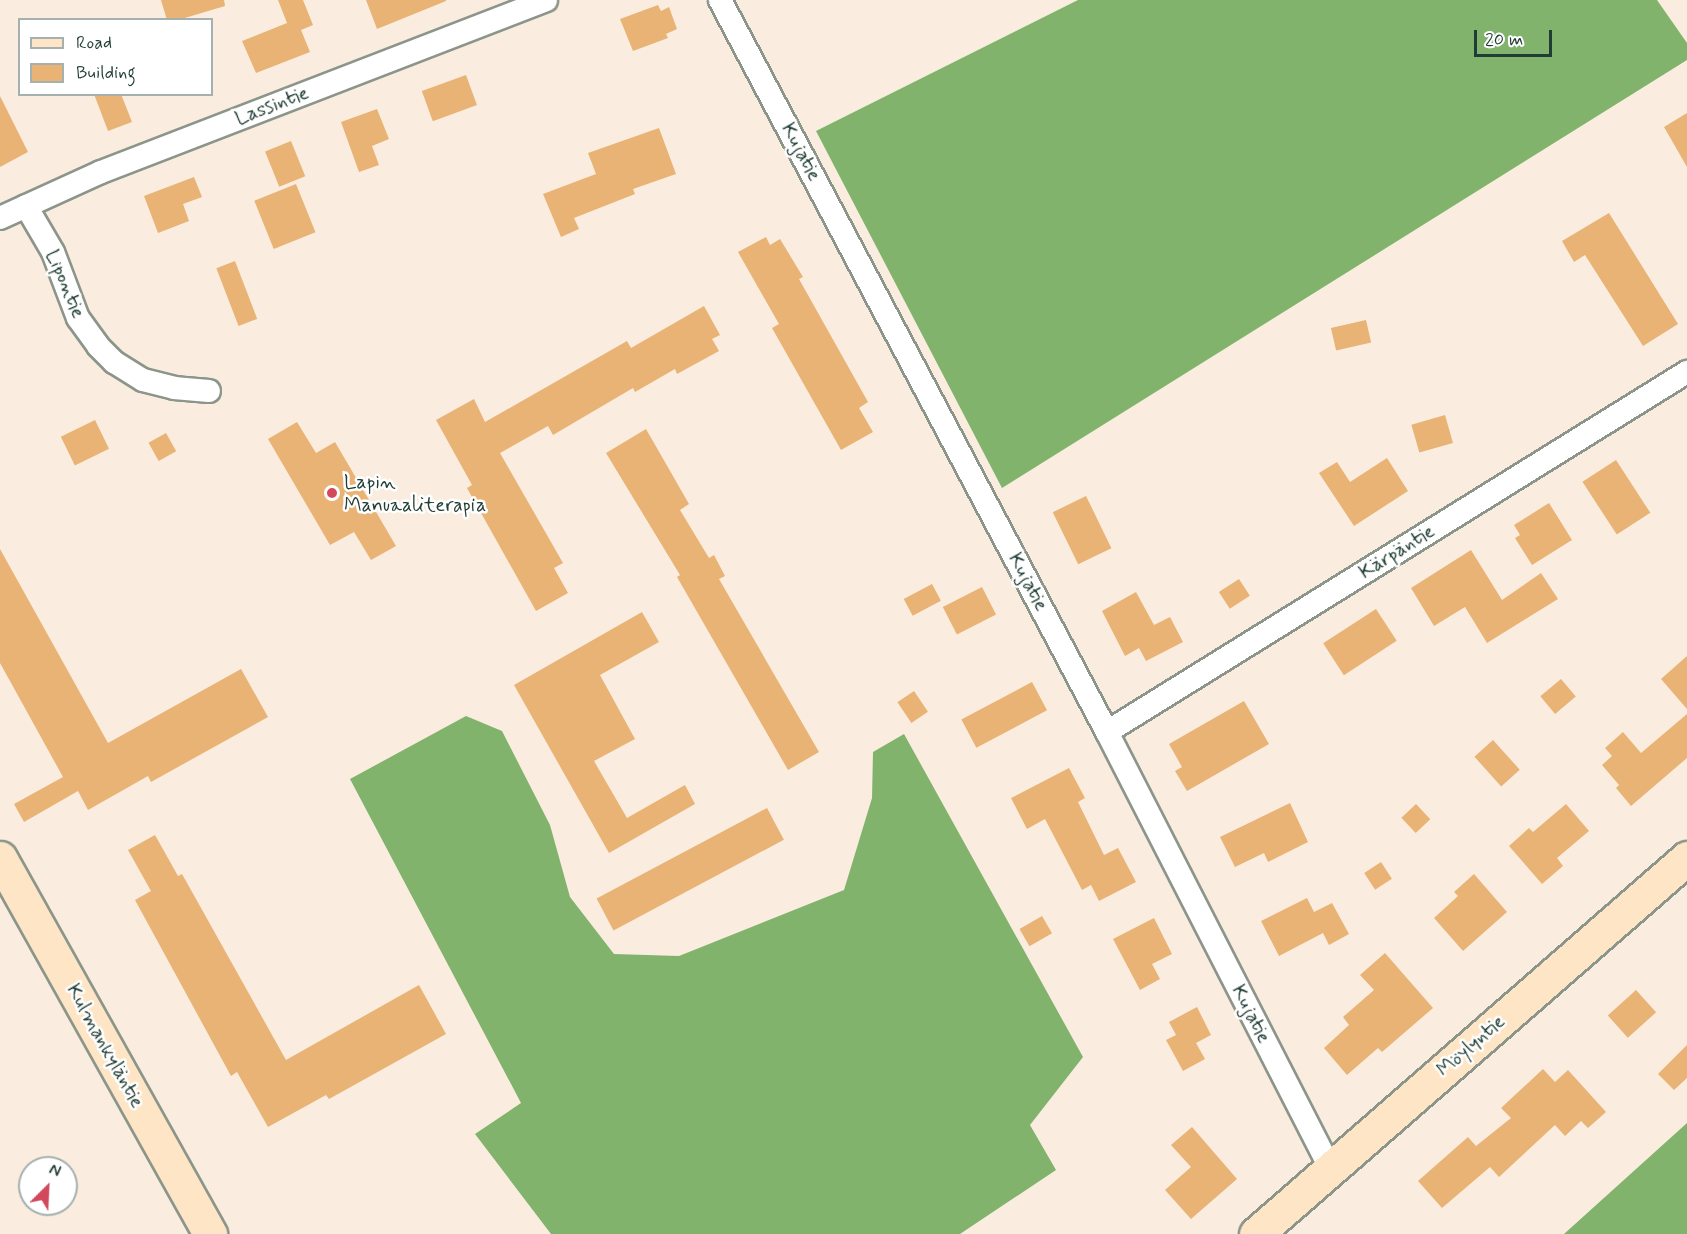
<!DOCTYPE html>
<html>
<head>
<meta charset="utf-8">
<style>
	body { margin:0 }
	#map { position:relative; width:1687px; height:1234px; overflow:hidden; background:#faeddf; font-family:Mynerve,sans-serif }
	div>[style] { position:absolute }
	.forest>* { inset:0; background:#81b36d }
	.building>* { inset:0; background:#e8b374; transform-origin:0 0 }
	.roads { filter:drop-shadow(2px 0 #8c958a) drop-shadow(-2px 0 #8c958a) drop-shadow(0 2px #8c958a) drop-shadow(0 -2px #8c958a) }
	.street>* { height:22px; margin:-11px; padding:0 11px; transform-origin:11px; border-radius:11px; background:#fff }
	.secondary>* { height:33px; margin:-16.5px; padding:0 16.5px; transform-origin:16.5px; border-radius:16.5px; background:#fee5c5 }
	.dots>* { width:16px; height:16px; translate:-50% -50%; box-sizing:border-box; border:3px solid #fff; border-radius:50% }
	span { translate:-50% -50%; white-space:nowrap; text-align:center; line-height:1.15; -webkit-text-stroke:5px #fff; paint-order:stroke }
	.street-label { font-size:20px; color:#1f3d34 }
	.poi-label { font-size:20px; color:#1f3d34 }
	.left { translate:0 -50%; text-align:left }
	.legend { position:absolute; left:18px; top:18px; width:195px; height:78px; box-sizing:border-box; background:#fff; border:2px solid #a5b1ae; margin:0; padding:8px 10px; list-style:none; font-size:18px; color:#1f3d34 }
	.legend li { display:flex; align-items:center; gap:12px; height:30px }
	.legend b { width:30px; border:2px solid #a5b1ae }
	.north { position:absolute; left:18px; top:1156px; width:60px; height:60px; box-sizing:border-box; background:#fff; border:2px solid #a5b1ae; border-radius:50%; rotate:24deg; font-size:16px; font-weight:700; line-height:24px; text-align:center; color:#1f3d34 }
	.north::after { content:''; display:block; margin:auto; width:21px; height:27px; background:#d1495b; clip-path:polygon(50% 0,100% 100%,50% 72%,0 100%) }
	.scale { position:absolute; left:1474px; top:30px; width:78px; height:27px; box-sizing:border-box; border:3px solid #1f3d34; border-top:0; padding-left:8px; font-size:18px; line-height:21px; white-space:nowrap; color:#1f3d34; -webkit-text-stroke:4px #fff; paint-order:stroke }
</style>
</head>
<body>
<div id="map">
	<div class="forest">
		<div style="clip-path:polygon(1078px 0,1657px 0,1687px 43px,1687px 60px,1002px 488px,816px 131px)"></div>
		<div style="clip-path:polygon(466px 716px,502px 731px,550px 825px,570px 897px,614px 954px,679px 956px,844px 890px,872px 798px,873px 752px,904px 734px,1083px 1057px,1030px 1125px,1056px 1170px,960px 1234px,551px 1234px,475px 1134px,521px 1103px,350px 779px)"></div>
		<div style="clip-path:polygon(1687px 1123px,1687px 1234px,1563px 1234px,1564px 1234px)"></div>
	</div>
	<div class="building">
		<div style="clip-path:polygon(161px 0,224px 0,225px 6px,178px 20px,167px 20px)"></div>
		<div style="clip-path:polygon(278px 0,303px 0,313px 25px,301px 30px,310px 52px,256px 73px,242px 41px,287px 23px)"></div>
		<div style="clip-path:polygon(366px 0,446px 0,446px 1px,377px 29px)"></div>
		<div style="clip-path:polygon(658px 5px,661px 11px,669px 7px,677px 29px,666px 34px,668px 38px,633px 51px,620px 19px)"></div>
		<div style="left:466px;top:75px;width:32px;height:47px;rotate:70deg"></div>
		<div style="clip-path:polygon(94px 94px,121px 94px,132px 122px,108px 131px)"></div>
		<div style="clip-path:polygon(0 96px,28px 152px,0 167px)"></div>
		<div style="clip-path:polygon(377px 109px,389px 139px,372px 146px,379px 165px,359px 172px,341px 122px)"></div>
		<div style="clip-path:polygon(1687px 113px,1687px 167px,1664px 127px)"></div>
		<div style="clip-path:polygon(659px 128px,676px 174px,633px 189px,635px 194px,574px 218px,579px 229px,561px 237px,543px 194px,596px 174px,588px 153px)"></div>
		<div style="left:291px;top:141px;width:38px;height:28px;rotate:68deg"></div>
		<div style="clip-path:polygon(194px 177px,202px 197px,183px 204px,189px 221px,158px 233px,144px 196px)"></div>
		<div style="left:296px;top:184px;width:52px;height:45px;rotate:68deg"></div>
		<div style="clip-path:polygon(1609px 213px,1678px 324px,1643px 346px,1585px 255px,1574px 262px,1562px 241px)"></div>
		<div style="clip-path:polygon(766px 237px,770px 245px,780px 239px,803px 277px,799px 279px,868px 402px,859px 408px,873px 432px,841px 450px,772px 328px,779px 324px,738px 252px)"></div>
		<div style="left:235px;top:261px;width:62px;height:20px;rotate:69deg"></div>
		<div style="clip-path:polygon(704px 306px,720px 335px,712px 339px,719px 351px,677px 374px,675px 369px,635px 392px,633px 388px,553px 435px,548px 426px,500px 453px,563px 563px,554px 568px,568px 593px,536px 611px,467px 488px,472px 485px,436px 420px,474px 399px,485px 422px,627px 341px,631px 348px)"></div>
		<div style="left:1366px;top:320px;width:23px;height:36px;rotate:77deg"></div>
		<div style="left:1445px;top:415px;width:29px;height:35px;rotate:74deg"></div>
		<div style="left:95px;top:420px;width:32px;height:38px;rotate:64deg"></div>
		<div style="clip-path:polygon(297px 422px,316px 453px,335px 442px,396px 546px,371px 560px,354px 532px,330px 545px,268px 439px)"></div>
		<div style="clip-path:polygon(646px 429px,689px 504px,680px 510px,709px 558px,714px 555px,725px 576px,719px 579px,819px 752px,788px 770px,677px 577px,680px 575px,606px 453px)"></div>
		<div style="left:166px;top:433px;width:21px;height:20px;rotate:61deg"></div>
		<div style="clip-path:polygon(1387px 458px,1408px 491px,1354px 526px,1319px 473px,1337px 462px,1350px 482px)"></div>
		<div style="left:1616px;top:460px;width:63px;height:40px;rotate:57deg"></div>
		<div style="left:1086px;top:496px;width:58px;height:37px;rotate:64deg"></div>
		<div style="clip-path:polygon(1549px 503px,1572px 540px,1532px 565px,1515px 538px,1520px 535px,1514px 525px)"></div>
		<div style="clip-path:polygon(0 549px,108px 743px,241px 669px,268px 717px,151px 782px,148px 776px,88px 810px,78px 791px,24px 822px,14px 804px,63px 777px,0 663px)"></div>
		<div style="clip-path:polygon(1471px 550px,1502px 600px,1541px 573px,1558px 599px,1487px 643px,1465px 607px,1434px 626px,1411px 588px)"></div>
		<div style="left:1239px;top:579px;width:20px;height:24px;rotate:57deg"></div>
		<div style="left:932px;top:584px;width:19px;height:32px;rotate:62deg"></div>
		<div style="left:982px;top:587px;width:31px;height:44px;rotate:63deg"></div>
		<div style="clip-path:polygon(1136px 592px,1154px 625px,1170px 617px,1183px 642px,1146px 661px,1139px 648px,1125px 656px,1102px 611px)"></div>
		<div style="left:1376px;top:609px;width:38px;height:63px;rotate:57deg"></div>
		<div style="clip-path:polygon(642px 612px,659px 642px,600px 675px,635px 739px,594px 761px,627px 818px,685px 785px,695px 804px,609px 853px,514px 685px)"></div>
		<div style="clip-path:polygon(1687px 656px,1687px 709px,1661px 679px)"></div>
		<div style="left:1561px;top:679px;width:23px;height:27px;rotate:50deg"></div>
		<div style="left:1032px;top:682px;width:32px;height:80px;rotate:62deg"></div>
		<div style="left:914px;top:691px;width:25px;height:20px;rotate:56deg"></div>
		<div style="clip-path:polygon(1244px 701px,1269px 744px,1187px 791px,1175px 771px,1182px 767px,1169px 744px)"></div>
		<div style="clip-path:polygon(1687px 714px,1687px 758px,1631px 806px,1616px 788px,1619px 785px,1602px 765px,1612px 756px,1605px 748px,1623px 732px,1641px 753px)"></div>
		<div style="left:1493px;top:740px;width:40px;height:25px;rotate:48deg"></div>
		<div style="clip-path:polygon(1069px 768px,1085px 798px,1078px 802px,1104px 855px,1118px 848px,1136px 882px,1099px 901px,1091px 885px,1082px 890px,1045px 819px,1027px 829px,1011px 798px)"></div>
		<div style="clip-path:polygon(1290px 803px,1308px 842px,1268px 862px,1264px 853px,1235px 867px,1220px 837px)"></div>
		<div style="left:1416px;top:804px;width:21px;height:20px;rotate:47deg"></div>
		<div style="clip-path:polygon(1566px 804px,1589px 831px,1557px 858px,1563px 866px,1542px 884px,1509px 846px,1529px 828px,1533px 832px)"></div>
		<div style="left:767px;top:808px;width:36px;height:193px;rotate:62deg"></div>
		<div style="clip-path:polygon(155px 835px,178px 876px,182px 874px,286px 1060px,419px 985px,446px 1034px,329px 1099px,326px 1095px,268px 1127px,237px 1072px,231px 1076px,135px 900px,151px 891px,128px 850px)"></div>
		<div style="left:1381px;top:862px;width:20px;height:20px;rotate:57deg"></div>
		<div style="clip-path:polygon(1474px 874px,1507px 912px,1463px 951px,1434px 918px,1458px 896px,1454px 892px)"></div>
		<div style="clip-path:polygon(1307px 898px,1314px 912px,1332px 903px,1349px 934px,1329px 945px,1323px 933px,1279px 956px,1261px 921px)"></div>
		<div style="left:1042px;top:916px;width:20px;height:26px;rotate:60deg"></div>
		<div style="clip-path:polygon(1154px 918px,1172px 954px,1152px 964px,1160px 979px,1140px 990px,1113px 939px)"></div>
		<div style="clip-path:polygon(1385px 953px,1433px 1008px,1382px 1052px,1378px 1048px,1347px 1075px,1324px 1048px,1349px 1025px,1343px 1017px,1374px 990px,1360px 975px)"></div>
		<div style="left:1636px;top:990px;width:30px;height:38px;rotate:48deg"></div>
		<div style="clip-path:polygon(1197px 1007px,1211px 1035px,1196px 1043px,1205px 1059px,1183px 1071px,1166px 1040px,1176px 1035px,1169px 1022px)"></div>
		<div style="clip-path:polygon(1687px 1045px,1687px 1078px,1674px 1090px,1658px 1074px)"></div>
		<div style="clip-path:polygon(1543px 1069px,1555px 1082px,1568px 1070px,1606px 1112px,1588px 1128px,1581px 1121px,1565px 1136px,1555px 1125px,1499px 1177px,1490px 1167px,1442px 1208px,1418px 1181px,1468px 1137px,1476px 1146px,1511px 1118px,1501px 1108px)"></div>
		<div style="clip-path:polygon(1192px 1127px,1237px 1179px,1191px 1219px,1165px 1190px,1191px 1167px,1171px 1145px)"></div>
	</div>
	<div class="roads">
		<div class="street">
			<div style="left:720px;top:0;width:828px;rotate:62.14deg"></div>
			<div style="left:1107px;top:732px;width:489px;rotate:62.9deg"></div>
			<div style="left:26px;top:206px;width:53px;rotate:59.6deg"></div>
			<div style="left:53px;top:252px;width:71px;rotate:69.3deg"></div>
			<div style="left:78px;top:318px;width:34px;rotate:54deg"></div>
			<div style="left:98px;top:346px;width:23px;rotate:45deg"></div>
			<div style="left:114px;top:362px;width:34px;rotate:32deg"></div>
			<div style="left:143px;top:380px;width:32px;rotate:14deg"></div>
			<div style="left:174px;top:388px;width:35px;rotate:5deg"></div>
			<div style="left:0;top:218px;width:111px;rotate:-24.5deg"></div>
			<div style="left:101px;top:172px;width:477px;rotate:-21.1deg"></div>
			<div style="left:1107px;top:732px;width:683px;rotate:-31.83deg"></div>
		</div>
		<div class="secondary">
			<div style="left:0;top:858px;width:431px;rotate:60.8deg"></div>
			<div style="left:1256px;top:1234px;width:572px;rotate:-41.1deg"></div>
		</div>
	</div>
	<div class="dots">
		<div style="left:332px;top:493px;background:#d1495b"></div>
	</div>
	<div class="street-label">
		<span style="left:272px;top:106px;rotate:-21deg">Lassintie</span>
		<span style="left:801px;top:152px;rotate:62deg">Kujatie</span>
		<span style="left:65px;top:284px;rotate:67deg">Lipontie</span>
		<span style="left:1397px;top:552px;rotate:-32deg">Kärpäntie</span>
		<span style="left:1028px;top:582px;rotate:62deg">Kujatie</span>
		<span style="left:1251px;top:1014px;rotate:63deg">Kujatie</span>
		<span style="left:105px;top:1046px;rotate:61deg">Kulmankyläntie</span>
		<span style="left:1471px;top:1046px;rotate:-41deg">Möylyntie</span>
	</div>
	<div class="poi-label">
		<span class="left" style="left:344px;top:494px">Lapin<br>Manuaaliterapia</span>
	</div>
	<ul class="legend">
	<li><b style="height:8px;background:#fee5c5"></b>Road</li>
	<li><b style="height:16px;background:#e8b374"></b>Building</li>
	</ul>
	<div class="north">N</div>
	<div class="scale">20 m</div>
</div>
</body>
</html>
